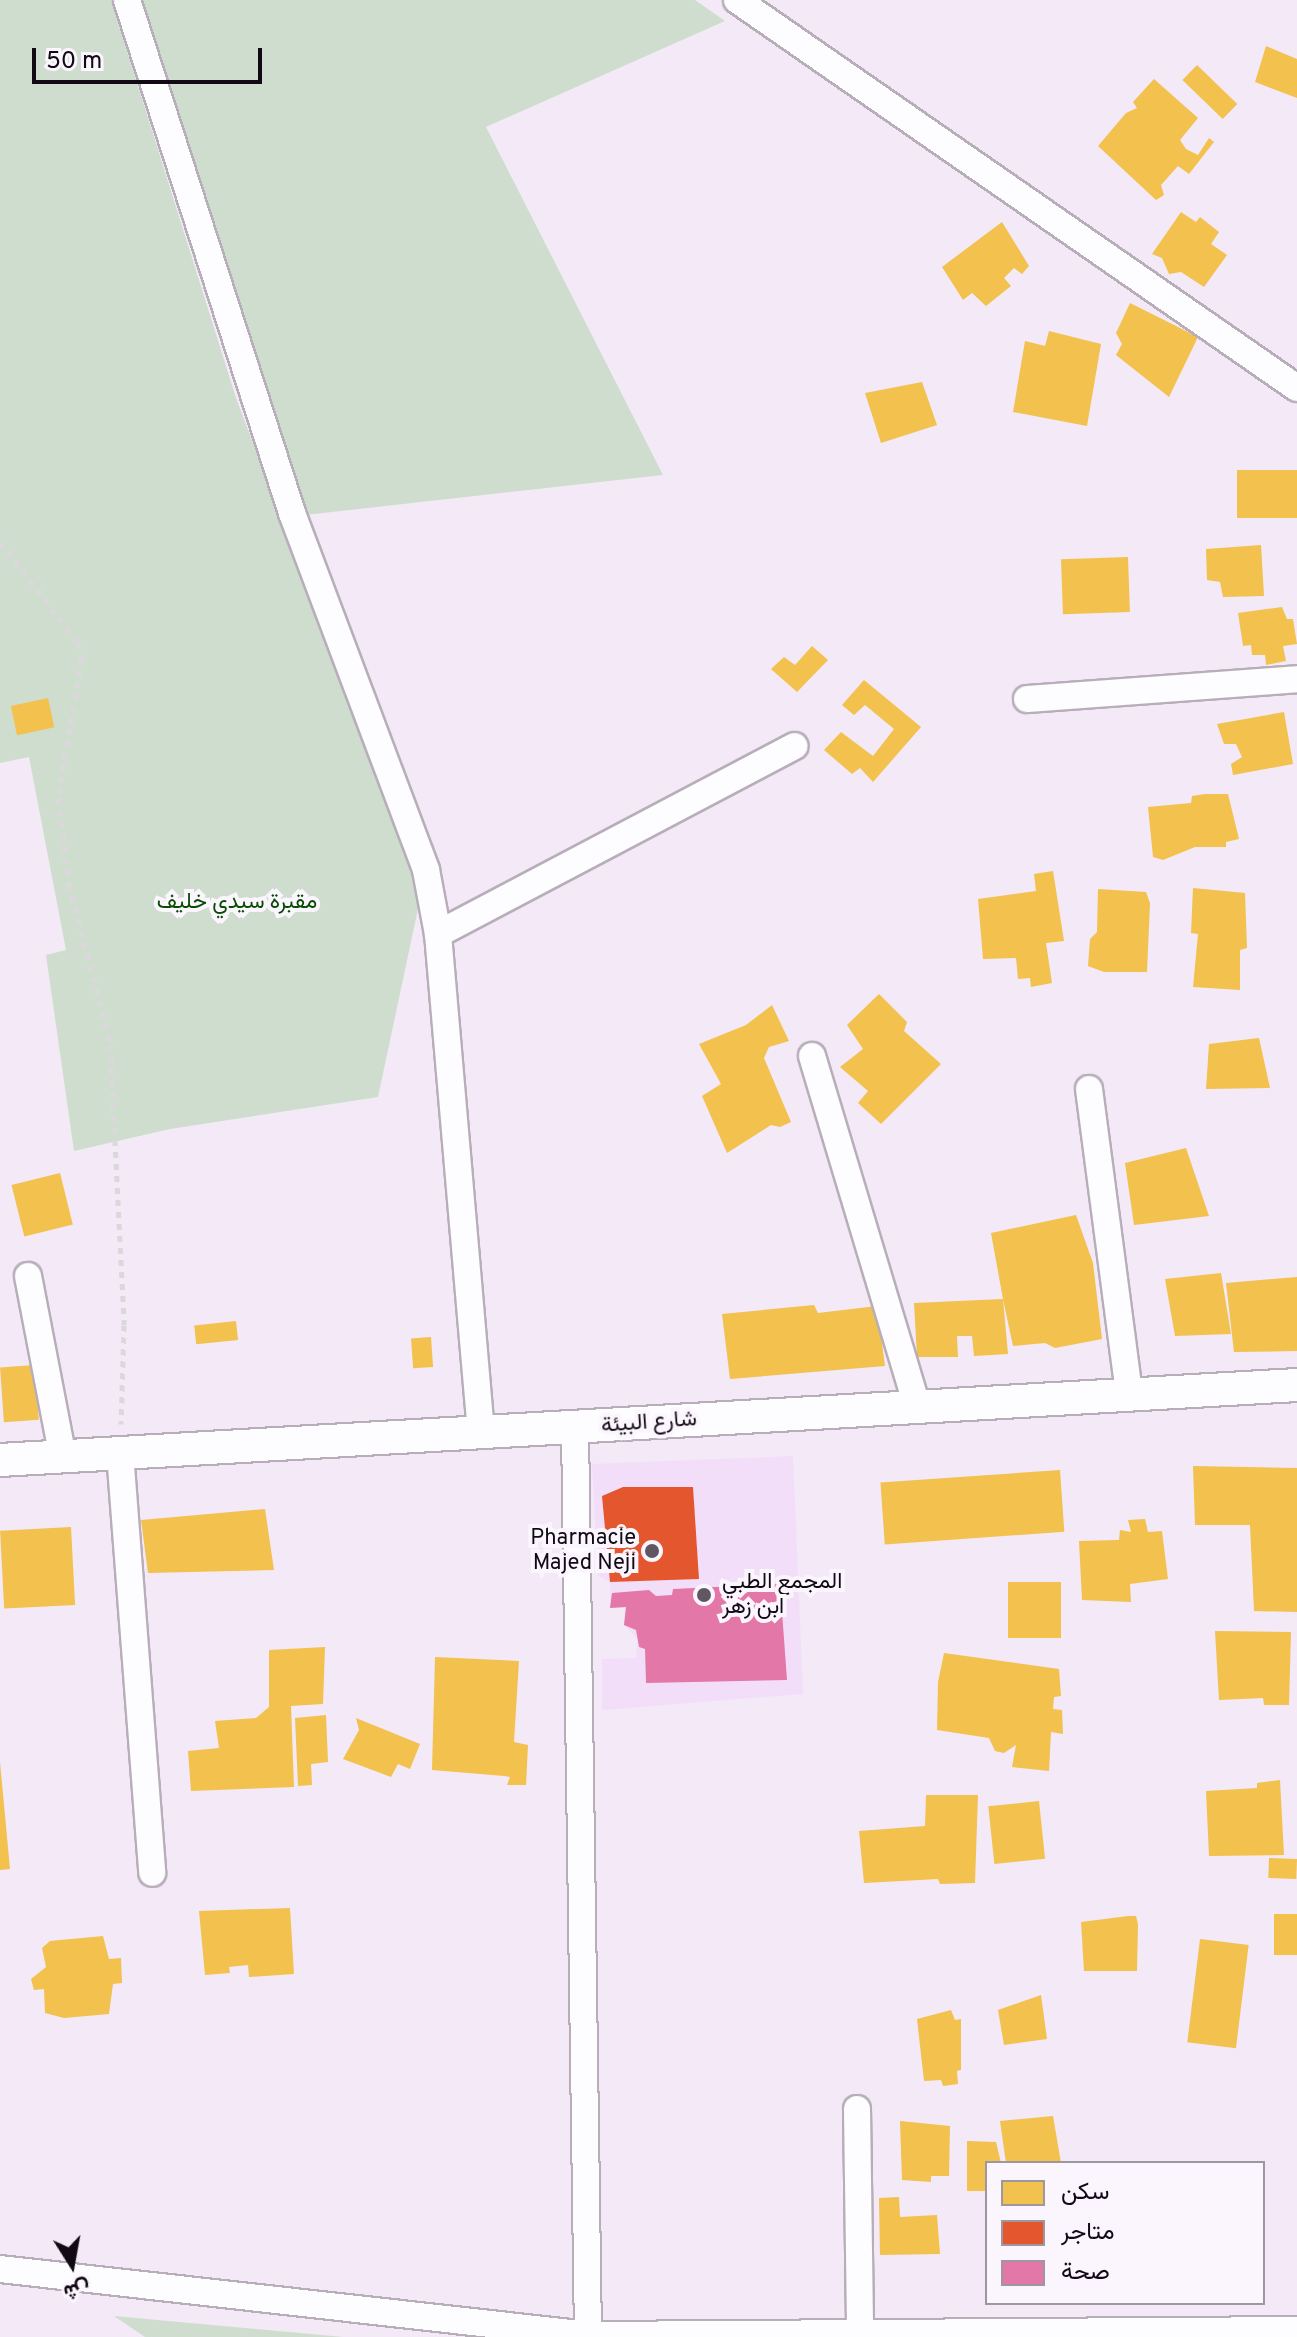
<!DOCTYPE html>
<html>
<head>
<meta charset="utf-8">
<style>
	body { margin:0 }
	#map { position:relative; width:1297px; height:2337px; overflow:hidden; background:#f3e9f7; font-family:Overpass,Vazirmatn,sans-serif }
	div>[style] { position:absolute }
	.built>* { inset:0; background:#f2def9 }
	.green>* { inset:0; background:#cfddce }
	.homes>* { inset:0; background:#f2c14e; transform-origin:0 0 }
	.shops>* { inset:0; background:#e4572e }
	.health>* { inset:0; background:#e377a8 }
	.path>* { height:5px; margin-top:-2.5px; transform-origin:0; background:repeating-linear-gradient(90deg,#dbd8dc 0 6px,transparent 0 12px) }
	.roads { filter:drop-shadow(2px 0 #b7aeba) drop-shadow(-2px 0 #b7aeba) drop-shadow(0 2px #b7aeba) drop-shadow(0 -2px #b7aeba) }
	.minor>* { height:26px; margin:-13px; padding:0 13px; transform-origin:13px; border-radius:13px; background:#fdfcfe }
	.tertiary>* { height:32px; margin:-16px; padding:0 16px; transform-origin:16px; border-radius:16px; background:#fdfcfe }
	.dots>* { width:22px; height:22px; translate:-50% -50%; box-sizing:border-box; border:4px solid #fbf6fd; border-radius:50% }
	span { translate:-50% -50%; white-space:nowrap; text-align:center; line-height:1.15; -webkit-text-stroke:8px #fbf6fd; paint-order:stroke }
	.park-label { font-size:22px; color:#074c02 }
	.street-label { font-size:22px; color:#110913 }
	.poi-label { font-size:22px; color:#110913 }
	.right { translate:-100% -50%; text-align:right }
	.left { translate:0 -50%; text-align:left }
	.legend { position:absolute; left:985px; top:2161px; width:280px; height:144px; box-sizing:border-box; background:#fbf6fd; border:2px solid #9d979f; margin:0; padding:10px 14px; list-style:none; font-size:24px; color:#110913 }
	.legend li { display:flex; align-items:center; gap:16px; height:40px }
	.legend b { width:40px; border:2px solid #9d979f }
	.north { position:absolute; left:32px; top:2225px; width:80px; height:80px; -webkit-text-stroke:6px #fbf6fd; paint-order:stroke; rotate:169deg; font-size:22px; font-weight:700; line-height:32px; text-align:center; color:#110913 }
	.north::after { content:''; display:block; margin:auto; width:28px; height:36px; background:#110913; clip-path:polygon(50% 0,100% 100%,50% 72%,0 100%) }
	.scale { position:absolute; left:32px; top:48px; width:230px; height:36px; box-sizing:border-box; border:4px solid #110913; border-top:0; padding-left:10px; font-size:24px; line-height:28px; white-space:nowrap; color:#110913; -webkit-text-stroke:6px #fbf6fd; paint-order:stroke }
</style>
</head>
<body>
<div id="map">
	<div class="built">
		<div style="clip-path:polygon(793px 1456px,803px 1694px,602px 1710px,602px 1659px,636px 1658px,638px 1639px,624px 1625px,625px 1608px,610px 1608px,610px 1582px,598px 1576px,592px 1464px)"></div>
	</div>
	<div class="green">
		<div style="clip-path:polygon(0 0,111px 0,236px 398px,422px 890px,378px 1097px,170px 1129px,74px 1151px,46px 955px,66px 950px,29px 757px,0 763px)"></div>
		<div style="clip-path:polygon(139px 0,695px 0,725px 21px,486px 127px,663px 475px,305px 515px)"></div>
		<div style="clip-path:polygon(114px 2316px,343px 2337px,145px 2337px)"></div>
	</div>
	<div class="homes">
		<div style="clip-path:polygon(1266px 46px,1297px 59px,1297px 98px,1255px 82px)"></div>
		<div style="left:1197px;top:65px;width:56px;height:21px;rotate:44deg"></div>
		<div style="clip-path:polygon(1154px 79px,1198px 118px,1180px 140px,1186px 149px,1198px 155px,1209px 138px,1214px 142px,1189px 174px,1178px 166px,1161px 185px,1164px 195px,1156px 200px,1098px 146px,1126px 113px,1137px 108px,1133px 102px)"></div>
		<div style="clip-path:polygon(1181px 212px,1196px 222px,1200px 217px,1219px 232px,1211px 244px,1227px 255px,1204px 287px,1181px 272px,1169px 274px,1162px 258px,1152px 254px)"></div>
		<div style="clip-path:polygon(1002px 222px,1029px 266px,1022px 274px,1014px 268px,1004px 278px,1011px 286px,986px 306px,972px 293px,963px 300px,942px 267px)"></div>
		<div style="clip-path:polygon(1130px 303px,1198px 337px,1169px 397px,1116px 355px,1122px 344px,1116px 333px)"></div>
		<div style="clip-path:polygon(1049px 331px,1101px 344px,1087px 426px,1013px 412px,1025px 341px,1045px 346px)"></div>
		<div style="clip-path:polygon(922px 382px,937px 425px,881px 443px,865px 393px)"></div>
		<div style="left:1297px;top:470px;width:48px;height:60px;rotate:90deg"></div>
		<div style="clip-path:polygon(1261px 545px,1264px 596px,1223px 597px,1220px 582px,1207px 580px,1206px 549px)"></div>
		<div style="left:1128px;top:557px;width:55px;height:67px;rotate:88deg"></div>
		<div style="clip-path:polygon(1282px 607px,1287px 619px,1293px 619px,1297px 644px,1283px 646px,1286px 661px,1266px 665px,1265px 655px,1252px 655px,1251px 645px,1243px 646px,1238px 613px)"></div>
		<div style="clip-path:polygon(812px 646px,828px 660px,797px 692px,771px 669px,784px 657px,795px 665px)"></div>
		<div style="clip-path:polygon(864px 680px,921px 727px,873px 782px,860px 768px,852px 774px,824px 750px,841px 732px,873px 756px,894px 729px,865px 705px,854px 715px,842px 705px)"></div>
		<div style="left:48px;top:698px;width:30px;height:38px;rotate:78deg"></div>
		<div style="clip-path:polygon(1284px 712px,1293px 764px,1233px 775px,1231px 764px,1242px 757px,1236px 744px,1224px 744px,1217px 724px)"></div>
		<div style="clip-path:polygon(1205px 794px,1228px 794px,1239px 839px,1226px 842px,1226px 847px,1195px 847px,1163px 860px,1153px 857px,1148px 807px,1191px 803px,1192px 796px)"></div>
		<div style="clip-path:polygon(1053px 871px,1064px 941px,1046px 943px,1052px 983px,1031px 987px,1030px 978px,1018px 979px,1016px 958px,983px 959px,978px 899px,1036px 891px,1034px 874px)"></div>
		<div style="clip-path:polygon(1193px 888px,1245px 893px,1247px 948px,1240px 950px,1240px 990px,1193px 987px,1198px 934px,1191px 933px)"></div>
		<div style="clip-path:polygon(1098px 889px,1146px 892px,1150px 903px,1147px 972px,1104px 972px,1088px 966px,1090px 939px,1097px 932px)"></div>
		<div style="clip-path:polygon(879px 994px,907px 1022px,904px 1031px,941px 1064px,881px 1124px,858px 1103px,868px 1091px,840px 1067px,863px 1049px,847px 1025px)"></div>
		<div style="clip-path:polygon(772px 1005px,789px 1041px,769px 1047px,764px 1058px,791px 1122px,780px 1127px,771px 1125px,727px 1153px,702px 1096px,721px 1084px,699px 1044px,746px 1025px)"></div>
		<div style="clip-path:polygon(1259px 1038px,1270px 1088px,1206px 1089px,1209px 1044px)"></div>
		<div style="clip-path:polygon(1186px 1148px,1209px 1216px,1134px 1225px,1125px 1163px)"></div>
		<div style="left:60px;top:1173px;width:53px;height:50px;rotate:76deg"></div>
		<div style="clip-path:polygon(1076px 1215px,1093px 1263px,1102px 1339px,1055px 1348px,1045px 1343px,1013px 1346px,1003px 1299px,1008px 1354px,974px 1356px,972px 1336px,957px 1336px,958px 1357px,917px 1357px,914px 1303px,1003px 1299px,991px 1233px)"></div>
		<div style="clip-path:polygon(1221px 1273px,1231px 1334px,1175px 1336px,1165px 1279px)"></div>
		<div style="clip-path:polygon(1297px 1277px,1297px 1351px,1234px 1352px,1226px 1283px)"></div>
		<div style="clip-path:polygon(814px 1305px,818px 1313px,877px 1306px,885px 1366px,730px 1379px,722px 1314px)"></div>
		<div style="left:236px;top:1321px;width:19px;height:42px;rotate:84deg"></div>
		<div style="left:431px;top:1337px;width:30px;height:20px;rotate:86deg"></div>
		<div style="left:35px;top:1365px;width:55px;height:35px;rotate:86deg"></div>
		<div style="clip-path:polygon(1193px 1466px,1297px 1468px,1297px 1612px,1254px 1611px,1250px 1525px,1195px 1525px)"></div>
		<div style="left:1060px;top:1470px;width:62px;height:180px;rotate:86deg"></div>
		<div style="clip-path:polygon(265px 1509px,274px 1570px,148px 1573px,141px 1520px)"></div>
		<div style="clip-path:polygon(1145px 1519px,1148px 1532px,1162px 1531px,1168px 1579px,1130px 1584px,1131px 1602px,1082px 1600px,1079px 1541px,1119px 1540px,1120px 1530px,1131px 1532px,1128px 1520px)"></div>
		<div style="left:71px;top:1527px;width:78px;height:71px;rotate:87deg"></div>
		<div style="left:1061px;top:1582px;width:56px;height:53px;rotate:90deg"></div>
		<div style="clip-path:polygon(1215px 1631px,1291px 1632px,1289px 1705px,1264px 1705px,1263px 1698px,1219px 1700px)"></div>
		<div style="clip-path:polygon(325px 1647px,323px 1704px,291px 1706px,294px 1787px,191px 1791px,188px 1751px,219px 1748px,215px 1721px,256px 1718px,269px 1707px,269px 1650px)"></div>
		<div style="clip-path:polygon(944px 1653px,1059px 1669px,1061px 1696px,1054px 1697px,1053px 1709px,1062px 1710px,1063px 1734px,1051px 1732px,1049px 1771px,1012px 1767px,1016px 1745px,1004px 1753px,995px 1751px,989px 1738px,937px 1730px,938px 1682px)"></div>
		<div style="clip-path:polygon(435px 1657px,519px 1661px,514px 1742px,528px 1745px,526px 1785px,507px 1785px,510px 1777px,504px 1776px,432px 1770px)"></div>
		<div style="clip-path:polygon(326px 1715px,328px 1762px,311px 1764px,312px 1785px,298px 1786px,295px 1718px)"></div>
		<div style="clip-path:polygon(356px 1718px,420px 1744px,410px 1769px,398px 1764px,391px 1777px,343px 1759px,359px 1730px)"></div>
		<div style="clip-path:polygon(0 1762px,10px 1869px,0 1870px)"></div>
		<div style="clip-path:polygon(1280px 1780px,1284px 1855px,1209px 1856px,1206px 1791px,1257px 1788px,1257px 1783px)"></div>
		<div style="clip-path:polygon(926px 1795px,978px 1795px,975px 1883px,940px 1884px,938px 1879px,864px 1883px,859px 1831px,925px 1826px)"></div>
		<div style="left:1039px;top:1801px;width:58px;height:51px;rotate:84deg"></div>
		<div style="left:1269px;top:1858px;width:28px;height:20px;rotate:2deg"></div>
		<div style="clip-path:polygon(290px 1908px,294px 1974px,249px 1977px,248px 1965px,229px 1967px,230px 1973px,205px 1975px,199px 1911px)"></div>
		<div style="left:1297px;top:1914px;width:41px;height:23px;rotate:90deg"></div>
		<div style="clip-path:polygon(1128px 1916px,1136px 1916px,1138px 1924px,1137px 1971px,1084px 1971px,1081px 1922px)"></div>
		<div style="clip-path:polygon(103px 1936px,109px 1959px,121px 1958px,122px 1983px,113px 1984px,109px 2014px,64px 2018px,45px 2013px,44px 1989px,34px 1990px,31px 1979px,46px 1967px,42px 1948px,50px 1941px)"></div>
		<div style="left:1200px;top:1939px;width:49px;height:104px;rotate:7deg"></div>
		<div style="clip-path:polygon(1041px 1995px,1047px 2039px,1004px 2045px,998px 2010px)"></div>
		<div style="clip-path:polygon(951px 2010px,955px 2020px,961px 2019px,961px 2070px,957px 2071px,958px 2084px,943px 2086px,941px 2080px,924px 2081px,917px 2019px)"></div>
		<div style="clip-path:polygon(1053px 2116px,1061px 2163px,1006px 2163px,1000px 2121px)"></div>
		<div style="clip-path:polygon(900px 2121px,950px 2126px,949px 2176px,931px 2176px,931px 2182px,902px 2180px)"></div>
		<div style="clip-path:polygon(967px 2141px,996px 2142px,1001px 2163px,987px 2163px,987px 2191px,967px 2191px)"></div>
		<div style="clip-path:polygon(899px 2197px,900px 2217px,937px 2215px,940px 2254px,880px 2255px,879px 2198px)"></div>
	</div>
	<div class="shops">
		<div style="clip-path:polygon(623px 1487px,693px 1487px,699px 1579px,610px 1582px,602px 1496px)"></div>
	</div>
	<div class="health">
		<div style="clip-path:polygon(780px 1584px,787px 1680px,646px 1683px,645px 1649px,639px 1647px,636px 1630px,624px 1625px,626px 1607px,610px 1608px,612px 1593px,649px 1590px,656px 1596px,672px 1595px,673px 1589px)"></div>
	</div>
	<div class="path">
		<div style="left:0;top:542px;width:128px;rotate:52.3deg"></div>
		<div style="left:78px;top:643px;width:16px;rotate:75deg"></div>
		<div style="left:82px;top:658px;width:142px;rotate:99.7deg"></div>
		<div style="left:58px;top:798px;width:87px;rotate:82.7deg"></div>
		<div style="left:69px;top:884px;width:165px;rotate:75.6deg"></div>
		<div style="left:110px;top:1044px;width:281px;rotate:87.1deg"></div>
		<div style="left:124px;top:1325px;width:99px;rotate:91.7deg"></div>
	</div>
	<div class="roads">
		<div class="minor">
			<div style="left:127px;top:0;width:539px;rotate:72.17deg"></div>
			<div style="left:292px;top:513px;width:381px;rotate:69.4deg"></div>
			<div style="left:426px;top:870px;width:65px;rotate:79.4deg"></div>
			<div style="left:438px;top:934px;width:501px;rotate:85.07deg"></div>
			<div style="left:737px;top:0;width:681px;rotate:34.72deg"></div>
			<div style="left:1027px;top:699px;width:271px;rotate:-4.2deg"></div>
			<div style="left:438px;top:934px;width:403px;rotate:-27.8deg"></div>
			<div style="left:812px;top:1056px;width:364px;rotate:73.3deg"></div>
			<div style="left:1089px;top:1089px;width:308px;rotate:82.5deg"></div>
			<div style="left:28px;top:1276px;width:184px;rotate:79.1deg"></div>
			<div style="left:575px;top:1428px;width:907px;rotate:89.18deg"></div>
			<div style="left:120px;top:1453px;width:421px;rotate:85.6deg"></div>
			<div style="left:857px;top:2109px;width:224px;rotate:89.2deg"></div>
			<div style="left:0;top:2269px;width:592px;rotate:6.4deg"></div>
			<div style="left:588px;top:2335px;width:709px;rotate:-0.4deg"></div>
		</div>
		<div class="tertiary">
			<div style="left:0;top:1460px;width:1299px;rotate:-3.31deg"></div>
		</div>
	</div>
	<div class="dots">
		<div style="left:652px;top:1551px;background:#605763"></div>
		<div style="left:704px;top:1595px;background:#605763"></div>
	</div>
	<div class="park-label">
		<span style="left:237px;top:903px">مقبرة سيدي خليف</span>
	</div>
	<div class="street-label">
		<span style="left:649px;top:1423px;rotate:-4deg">شارع البيئة</span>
	</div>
	<div class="poi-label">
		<span class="right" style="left:636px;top:1551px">Pharmacie<br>Majed Neji</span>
		<span class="left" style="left:722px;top:1595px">المجمع الطبي<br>ابن زهر</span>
	</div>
	<ul class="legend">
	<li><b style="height:22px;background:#f2c14e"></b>سكن</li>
	<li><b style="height:22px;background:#e4572e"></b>متاجر</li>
	<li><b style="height:22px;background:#e377a8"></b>صحة</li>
	</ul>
	<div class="north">ش</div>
	<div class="scale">50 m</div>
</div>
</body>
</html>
